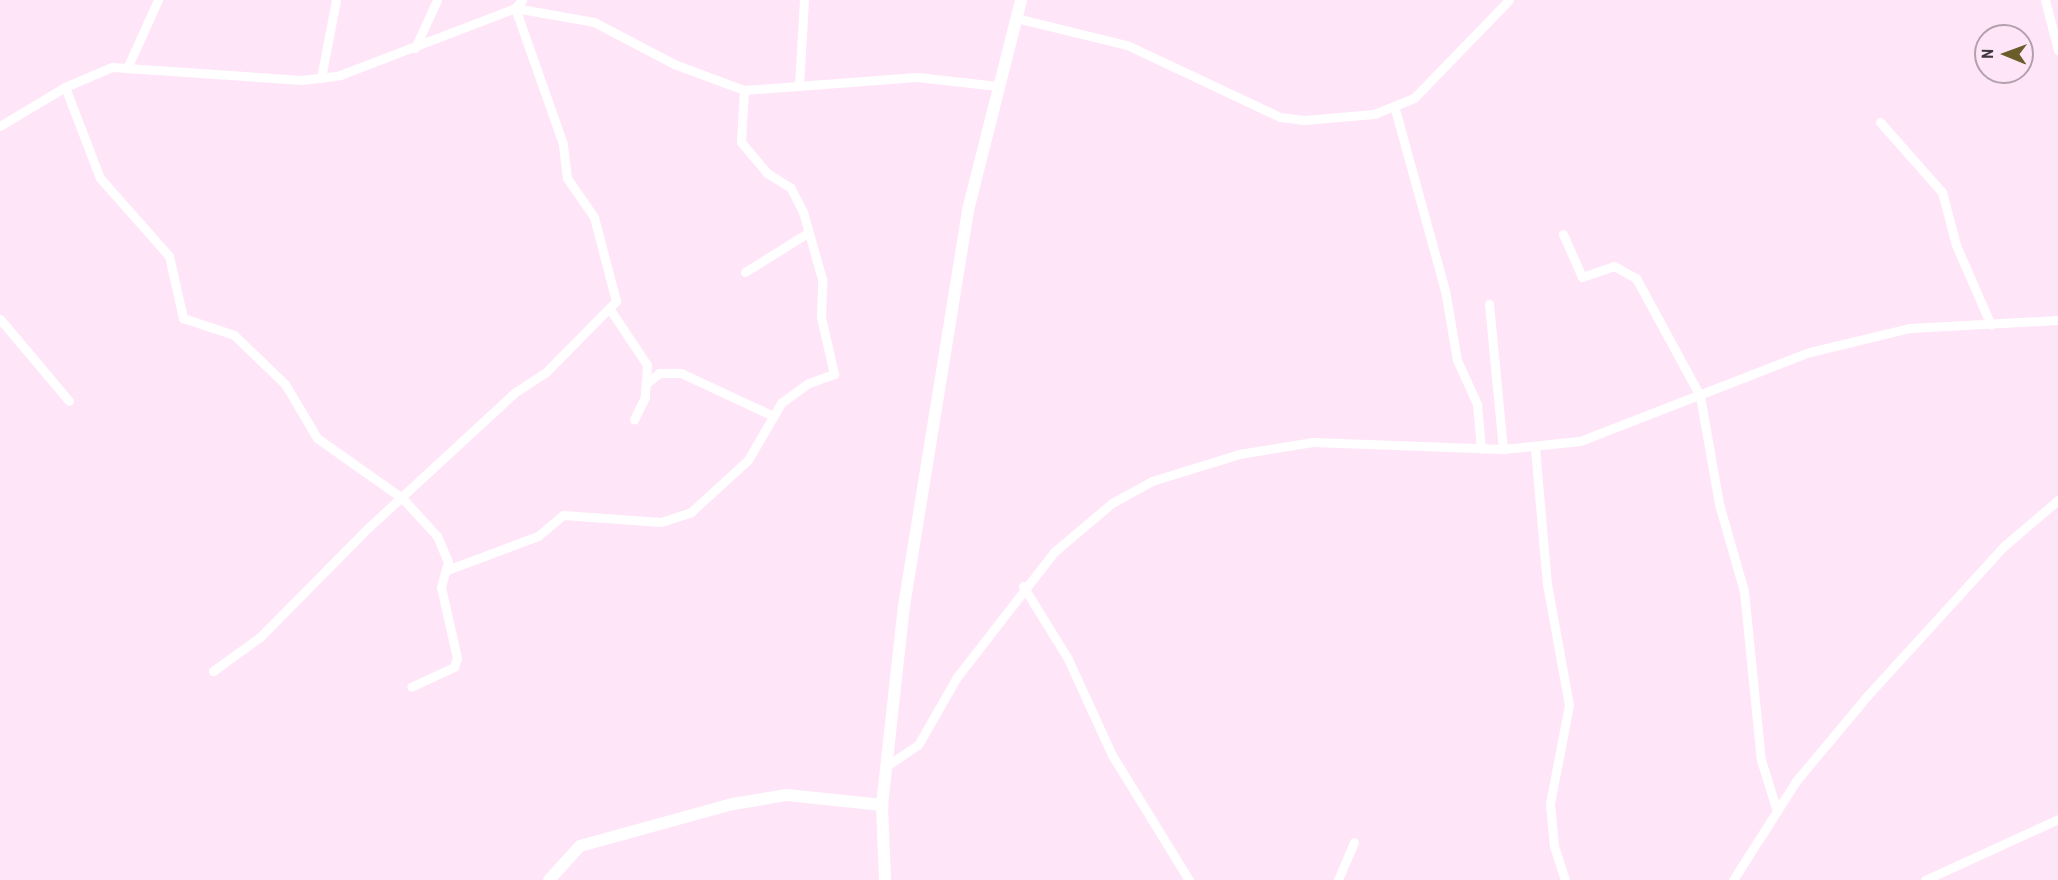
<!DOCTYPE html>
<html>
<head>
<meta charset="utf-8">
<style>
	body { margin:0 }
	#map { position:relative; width:2058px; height:880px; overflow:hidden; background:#fee6f8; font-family:"Roboto Condensed",sans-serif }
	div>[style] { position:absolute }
	.street>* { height:9px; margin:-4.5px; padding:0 4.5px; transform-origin:4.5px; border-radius:4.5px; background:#fff }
	.secondary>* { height:12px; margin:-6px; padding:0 6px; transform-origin:6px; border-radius:6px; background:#fff }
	span { translate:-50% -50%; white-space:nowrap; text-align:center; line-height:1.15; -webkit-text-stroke:4.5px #fee6f8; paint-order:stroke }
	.north { position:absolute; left:1974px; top:24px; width:60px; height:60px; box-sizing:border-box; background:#fee6f8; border:2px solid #b2a0ae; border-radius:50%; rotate:271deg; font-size:16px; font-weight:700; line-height:24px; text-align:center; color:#40373e }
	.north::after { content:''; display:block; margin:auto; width:21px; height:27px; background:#6b5c2a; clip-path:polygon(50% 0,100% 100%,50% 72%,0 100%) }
</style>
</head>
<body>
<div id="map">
	<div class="street">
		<div style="left:2045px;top:0;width:52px;rotate:75.4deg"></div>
		<div style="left:1016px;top:18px;width:114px;rotate:13.7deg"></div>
		<div style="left:1127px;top:45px;width:169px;rotate:25.2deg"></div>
		<div style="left:1280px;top:117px;width:24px;rotate:7deg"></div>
		<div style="left:1304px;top:120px;width:70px;rotate:-4.9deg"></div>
		<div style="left:1374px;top:114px;width:43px;rotate:-21.8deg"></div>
		<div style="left:1414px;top:98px;width:136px;rotate:-45.9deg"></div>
		<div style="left:415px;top:48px;width:53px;rotate:-65.4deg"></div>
		<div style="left:128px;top:66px;width:72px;rotate:-65.6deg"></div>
		<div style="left:321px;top:78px;width:79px;rotate:-79.1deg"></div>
		<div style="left:799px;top:86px;width:86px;rotate:-86.7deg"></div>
		<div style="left:65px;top:87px;width:97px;rotate:69deg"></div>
		<div style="left:100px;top:178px;width:104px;rotate:48.5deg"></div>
		<div style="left:169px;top:256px;width:64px;rotate:77.3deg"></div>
		<div style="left:183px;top:318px;width:54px;rotate:18.4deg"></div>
		<div style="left:234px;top:335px;width:71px;rotate:43.9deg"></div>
		<div style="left:285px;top:384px;width:63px;rotate:59.3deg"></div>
		<div style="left:317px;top:438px;width:104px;rotate:35.2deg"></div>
		<div style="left:402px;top:498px;width:52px;rotate:47.4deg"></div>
		<div style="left:437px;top:536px;width:28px;rotate:67deg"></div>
		<div style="left:448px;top:562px;width:26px;rotate:106deg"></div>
		<div style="left:441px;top:587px;width:73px;rotate:77.3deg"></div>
		<div style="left:457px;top:658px;width:9px;rotate:108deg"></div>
		<div style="left:454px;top:667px;width:47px;rotate:155.1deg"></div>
		<div style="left:1395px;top:109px;width:188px;rotate:74.6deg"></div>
		<div style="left:1445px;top:290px;width:71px;rotate:80.3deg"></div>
		<div style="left:1457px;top:360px;width:48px;rotate:65.6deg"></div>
		<div style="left:1477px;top:404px;width:45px;rotate:84.9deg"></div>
		<div style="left:1880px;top:122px;width:94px;rotate:48.5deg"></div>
		<div style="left:1942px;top:192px;width:55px;rotate:75.2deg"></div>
		<div style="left:1956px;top:245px;width:87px;rotate:66.4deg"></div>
		<div style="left:0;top:126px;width:76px;rotate:-31deg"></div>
		<div style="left:65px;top:87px;width:51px;rotate:-23.1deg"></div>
		<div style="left:112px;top:67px;width:190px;rotate:3.9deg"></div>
		<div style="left:302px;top:80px;width:38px;rotate:-7deg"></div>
		<div style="left:340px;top:75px;width:187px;rotate:-20.9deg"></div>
		<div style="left:515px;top:8px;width:80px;rotate:10deg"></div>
		<div style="left:594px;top:22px;width:90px;rotate:27.7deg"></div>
		<div style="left:674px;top:64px;width:75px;rotate:20.4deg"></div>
		<div style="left:744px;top:90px;width:173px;rotate:-4.3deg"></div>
		<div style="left:917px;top:77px;width:81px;rotate:6.4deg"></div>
		<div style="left:1563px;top:234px;width:47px;rotate:66.2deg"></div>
		<div style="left:1582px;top:277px;width:34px;rotate:-19deg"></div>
		<div style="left:1614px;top:266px;width:25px;rotate:29deg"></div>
		<div style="left:1636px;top:278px;width:134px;rotate:61.5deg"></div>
		<div style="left:1700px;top:396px;width:110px;rotate:80deg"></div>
		<div style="left:1719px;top:504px;width:91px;rotate:74deg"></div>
		<div style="left:1744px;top:591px;width:170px;rotate:84.3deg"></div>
		<div style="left:1761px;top:760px;width:53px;rotate:72.6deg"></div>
		<div style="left:745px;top:272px;width:75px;rotate:-32deg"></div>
		<div style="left:1489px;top:304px;width:146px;rotate:84.5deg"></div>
		<div style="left:611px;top:311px;width:65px;rotate:56.3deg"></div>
		<div style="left:647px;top:365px;width:32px;rotate:94deg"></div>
		<div style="left:645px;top:397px;width:25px;rotate:116deg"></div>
		<div style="left:0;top:319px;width:107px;rotate:49.9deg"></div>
		<div style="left:648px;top:382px;width:14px;rotate:-39deg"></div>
		<div style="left:659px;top:373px;width:22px"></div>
		<div style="left:681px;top:373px;width:99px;rotate:25deg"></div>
		<div style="left:1535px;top:448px;width:137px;rotate:85deg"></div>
		<div style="left:1547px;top:584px;width:123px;rotate:79.7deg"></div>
		<div style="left:1569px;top:705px;width:101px;rotate:100.9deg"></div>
		<div style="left:1550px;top:804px;width:42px;rotate:84.6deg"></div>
		<div style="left:1554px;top:846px;width:36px;rotate:72deg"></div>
		<div style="left:447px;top:570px;width:97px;rotate:-20.5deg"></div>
		<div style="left:538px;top:536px;width:33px;rotate:-40deg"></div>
		<div style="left:563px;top:515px;width:98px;rotate:4.1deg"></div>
		<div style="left:661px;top:522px;width:32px;rotate:-18deg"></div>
		<div style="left:691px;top:512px;width:77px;rotate:-42.4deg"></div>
		<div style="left:748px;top:460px;width:66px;rotate:-59.9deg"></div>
		<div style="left:781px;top:403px;width:34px;rotate:-36deg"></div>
		<div style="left:809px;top:383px;width:27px;rotate:-20deg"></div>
		<div style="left:834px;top:374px;width:58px;rotate:-102.8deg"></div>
		<div style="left:821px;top:317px;width:38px;rotate:-88deg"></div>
		<div style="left:822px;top:279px;width:70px;rotate:-105.8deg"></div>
		<div style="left:803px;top:212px;width:27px;rotate:-117deg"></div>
		<div style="left:791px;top:188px;width:28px;rotate:-148deg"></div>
		<div style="left:767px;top:173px;width:40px;rotate:-130deg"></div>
		<div style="left:741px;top:142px;width:52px;rotate:-86.7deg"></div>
		<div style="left:1023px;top:586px;width:86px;rotate:58.3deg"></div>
		<div style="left:1068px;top:659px;width:106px;rotate:65.4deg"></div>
		<div style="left:1112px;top:755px;width:147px;rotate:58.4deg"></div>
		<div style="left:213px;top:671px;width:58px;rotate:-35.9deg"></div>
		<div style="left:260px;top:637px;width:155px;rotate:-45.3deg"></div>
		<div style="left:369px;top:527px;width:197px;rotate:-42.7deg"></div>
		<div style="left:514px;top:393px;width:38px;rotate:-33deg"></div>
		<div style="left:546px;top:372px;width:100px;rotate:-45.4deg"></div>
		<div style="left:616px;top:301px;width:87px;rotate:-104.7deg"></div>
		<div style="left:594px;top:217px;width:47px;rotate:-124.7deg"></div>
		<div style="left:567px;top:178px;width:34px;rotate:-97deg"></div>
		<div style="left:563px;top:144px;width:144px;rotate:-109.4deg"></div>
		<div style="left:515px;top:8px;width:11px;rotate:-49deg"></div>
		<div style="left:885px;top:767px;width:40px;rotate:-34deg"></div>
		<div style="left:918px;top:745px;width:78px;rotate:-60.2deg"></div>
		<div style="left:957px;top:677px;width:158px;rotate:-52.2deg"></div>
		<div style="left:1054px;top:552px;width:76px;rotate:-40.2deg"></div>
		<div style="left:1112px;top:503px;width:46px;rotate:-28.8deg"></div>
		<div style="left:1152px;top:481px;width:91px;rotate:-17.2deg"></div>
		<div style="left:1239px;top:454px;width:75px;rotate:-9.2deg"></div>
		<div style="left:1313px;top:442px;width:190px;rotate:2.1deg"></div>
		<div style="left:1503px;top:449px;width:77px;rotate:-5.9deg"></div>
		<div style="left:1580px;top:441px;width:247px;rotate:-21.2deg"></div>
		<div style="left:1810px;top:352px;width:103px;rotate:-13.5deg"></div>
		<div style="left:1910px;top:328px;width:148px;rotate:-3.1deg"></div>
		<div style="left:1338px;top:880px;width:41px;rotate:-67.2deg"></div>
		<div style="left:1733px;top:880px;width:117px;rotate:-57.5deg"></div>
		<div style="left:1796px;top:781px;width:111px;rotate:-50.1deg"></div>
		<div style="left:1867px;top:696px;width:202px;rotate:-47.6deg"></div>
		<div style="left:2003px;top:547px;width:72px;rotate:-40.5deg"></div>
		<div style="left:1925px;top:880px;width:146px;rotate:-24.6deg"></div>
	</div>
	<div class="secondary">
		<div style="left:549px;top:880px;width:46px;rotate:-47.6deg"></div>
		<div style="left:580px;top:846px;width:159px;rotate:-15.4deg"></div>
		<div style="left:733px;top:804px;width:55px;rotate:-9.5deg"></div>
		<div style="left:787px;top:795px;width:96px;rotate:6deg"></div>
		<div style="left:885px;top:880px;width:75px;rotate:-92.3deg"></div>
		<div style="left:882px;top:805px;width:200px;rotate:-83.7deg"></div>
		<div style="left:904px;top:606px;width:401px;rotate:-80.8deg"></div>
		<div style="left:968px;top:210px;width:217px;rotate:-75.8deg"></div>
	</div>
	<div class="north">N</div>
</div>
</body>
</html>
